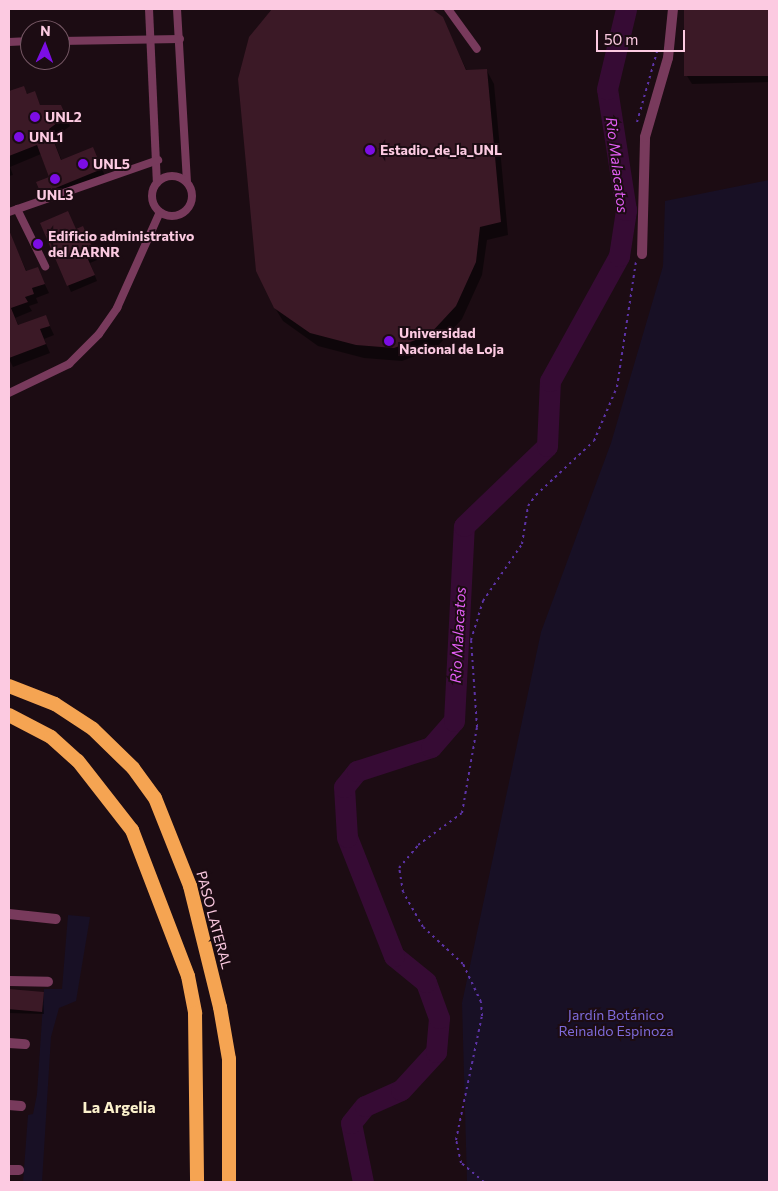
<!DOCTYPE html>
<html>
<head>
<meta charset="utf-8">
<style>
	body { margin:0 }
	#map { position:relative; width:778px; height:1191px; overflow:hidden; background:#1c0c13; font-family:Commissioner,sans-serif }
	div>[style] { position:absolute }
	.green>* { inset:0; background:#181025 }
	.shadow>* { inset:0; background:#0007 }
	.river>* { height:21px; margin:-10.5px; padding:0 10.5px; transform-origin:10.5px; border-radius:10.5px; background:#360b34 }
	.building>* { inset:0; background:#3b1926; transform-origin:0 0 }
	.path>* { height:2px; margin-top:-1px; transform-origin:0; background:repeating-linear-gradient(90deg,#5c33a6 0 2.5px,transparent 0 6.5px) }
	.service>* { height:8px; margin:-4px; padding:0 4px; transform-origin:4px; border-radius:4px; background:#783a5c }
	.service>.ring { margin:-4px; padding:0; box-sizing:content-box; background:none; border:8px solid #783a5c; border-radius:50% }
	.minor>* { height:10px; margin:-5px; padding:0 5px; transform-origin:5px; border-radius:5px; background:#783a5c }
	.trunk>* { height:14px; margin:-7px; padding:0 7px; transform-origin:7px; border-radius:7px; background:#f5a452 }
	.dots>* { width:14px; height:14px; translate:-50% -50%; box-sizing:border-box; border:2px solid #1c0c13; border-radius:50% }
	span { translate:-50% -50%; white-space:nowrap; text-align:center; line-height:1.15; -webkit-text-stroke:4px #1c0c13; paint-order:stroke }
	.poi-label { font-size:14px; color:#fccae1; font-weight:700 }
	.left { translate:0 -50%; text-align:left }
	.street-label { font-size:14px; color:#fccae1 }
	.park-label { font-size:14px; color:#7e6bda }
	.water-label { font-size:15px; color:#e45ef6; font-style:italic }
	.quarter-label { font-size:16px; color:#fcf1cc; font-weight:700 }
	.frame { position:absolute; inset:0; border:10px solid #fccae1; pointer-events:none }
	.north { position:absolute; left:20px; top:20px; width:50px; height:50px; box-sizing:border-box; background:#1c0c13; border:1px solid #765865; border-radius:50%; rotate:2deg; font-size:14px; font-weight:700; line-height:20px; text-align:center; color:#fccae1 }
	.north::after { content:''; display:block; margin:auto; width:18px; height:22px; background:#7c0de5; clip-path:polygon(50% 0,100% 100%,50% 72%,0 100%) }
	.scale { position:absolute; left:596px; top:30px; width:89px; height:22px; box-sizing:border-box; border:2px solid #fccae1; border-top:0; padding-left:6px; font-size:15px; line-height:18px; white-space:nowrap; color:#fccae1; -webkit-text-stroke:4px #1c0c13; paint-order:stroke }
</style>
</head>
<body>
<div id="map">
	<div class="green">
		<div style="clip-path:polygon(769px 180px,769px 1182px,467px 1182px,462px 1003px,541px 632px,611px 443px,663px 266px,665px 201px)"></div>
		<div style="clip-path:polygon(68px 915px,90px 917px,76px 1001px,59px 1008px,51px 1037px,42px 1182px,23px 1182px,28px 1115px,33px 1114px,37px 1094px,44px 989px,62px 989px)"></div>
	</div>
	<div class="shadow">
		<div style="clip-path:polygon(273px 9px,430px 9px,442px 18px,467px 71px,487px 71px,494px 84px,508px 235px,487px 240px,482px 275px,462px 319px,436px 348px,402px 361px,364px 358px,318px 346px,283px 321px,275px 308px,250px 37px)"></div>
		<div style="clip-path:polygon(685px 9px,769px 9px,769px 82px,692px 84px,687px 76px)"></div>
		<div style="clip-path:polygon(9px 87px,11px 92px,23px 87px,28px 95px,34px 93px,41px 107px,61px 106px,70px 126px,53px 139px,62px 161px,93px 149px,106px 178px,47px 202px,42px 194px,51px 178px,41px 154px,10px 167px,13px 175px,9px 176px)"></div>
		<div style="clip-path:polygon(67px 212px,76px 230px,86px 234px,97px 260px,90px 263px,97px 281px,71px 292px,41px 223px)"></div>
		<div style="clip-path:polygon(9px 233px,27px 272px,37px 268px,49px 293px,36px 298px,38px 303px,29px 306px,32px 311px,15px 318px,19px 326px,45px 316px,54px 335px,44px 339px,50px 353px,13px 367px,9px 359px)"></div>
		<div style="clip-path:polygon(9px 990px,43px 993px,44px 1014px,9px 1013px)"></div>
	</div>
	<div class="river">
		<div style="left:363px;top:1182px;width:60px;rotate:-101.5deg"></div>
		<div style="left:351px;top:1123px;width:22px;rotate:-51deg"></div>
		<div style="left:365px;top:1106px;width:39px;rotate:-24deg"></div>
		<div style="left:401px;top:1090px;width:52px;rotate:-47.4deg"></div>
		<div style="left:436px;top:1052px;width:34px;rotate:-85deg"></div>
		<div style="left:439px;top:1018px;width:38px;rotate:-110deg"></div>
		<div style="left:426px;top:982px;width:41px;rotate:-140.9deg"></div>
		<div style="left:394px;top:956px;width:128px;rotate:-111.6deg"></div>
		<div style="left:347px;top:837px;width:50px;rotate:-93.4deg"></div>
		<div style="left:344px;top:787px;width:21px;rotate:-51deg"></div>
		<div style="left:357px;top:771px;width:78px;rotate:-18deg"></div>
		<div style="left:431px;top:747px;width:35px;rotate:-49deg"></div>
		<div style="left:454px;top:721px;width:195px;rotate:-87.1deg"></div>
		<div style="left:464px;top:526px;width:115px;rotate:-43.9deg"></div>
		<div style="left:547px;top:446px;width:65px;rotate:-87.4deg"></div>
		<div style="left:550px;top:381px;width:143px;rotate:-61.1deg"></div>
		<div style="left:619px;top:256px;width:47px;rotate:-81.3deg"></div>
		<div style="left:626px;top:210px;width:122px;rotate:-98.9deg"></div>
		<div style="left:607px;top:89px;width:82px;rotate:-76.6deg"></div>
	</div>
	<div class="building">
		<div style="clip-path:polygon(272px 9px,432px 9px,443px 17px,466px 70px,487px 69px,501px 222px,480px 227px,476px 262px,456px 306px,429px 335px,394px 348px,356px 345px,310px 333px,274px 308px,256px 271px,238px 79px,249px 37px)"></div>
		<div style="left:684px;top:9px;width:85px;height:67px"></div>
		<div style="clip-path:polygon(24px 86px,27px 94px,35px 91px,40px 105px,61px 105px,66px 116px,49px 129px,61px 160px,93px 147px,102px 169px,41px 194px,36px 182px,49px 177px,37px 145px,9px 156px,9px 91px)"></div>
		<div style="clip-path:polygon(68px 211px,76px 229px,83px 226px,95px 254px,87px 257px,95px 275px,67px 286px,40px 223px)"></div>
		<div style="clip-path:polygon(9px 230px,26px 271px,38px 267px,45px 284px,32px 288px,34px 294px,25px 297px,28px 302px,11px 308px,18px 325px,46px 315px,50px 326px,40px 329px,46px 344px,9px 358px)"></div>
		<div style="left:9px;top:989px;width:35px;height:20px;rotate:5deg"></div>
	</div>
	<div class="path">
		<div style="left:637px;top:122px;width:73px;rotate:-74.1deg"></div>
		<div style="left:484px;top:1182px;width:30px;rotate:-140deg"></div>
		<div style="left:461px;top:1163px;width:24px;rotate:-102deg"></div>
		<div style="left:456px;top:1140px;width:127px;rotate:-78.2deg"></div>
		<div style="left:482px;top:1016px;width:14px;rotate:-94deg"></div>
		<div style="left:481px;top:1002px;width:42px;rotate:-115.3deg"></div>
		<div style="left:463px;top:964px;width:54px;rotate:-137.2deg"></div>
		<div style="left:423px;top:927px;width:40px;rotate:-119.7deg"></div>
		<div style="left:403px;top:892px;width:24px;rotate:-99deg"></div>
		<div style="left:399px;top:868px;width:30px;rotate:-50deg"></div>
		<div style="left:418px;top:845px;width:54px;rotate:-36deg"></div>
		<div style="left:462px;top:813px;width:87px;rotate:-80.1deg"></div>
		<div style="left:477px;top:727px;width:87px;rotate:-93.9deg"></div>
		<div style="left:471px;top:640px;width:41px;rotate:-72.9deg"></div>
		<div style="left:483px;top:601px;width:69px;rotate:-55.6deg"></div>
		<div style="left:522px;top:544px;width:38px;rotate:-81deg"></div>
		<div style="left:528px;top:506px;width:14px;rotate:-54deg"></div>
		<div style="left:536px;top:495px;width:79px;rotate:-43deg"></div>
		<div style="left:594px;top:441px;width:59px;rotate:-66.9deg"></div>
		<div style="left:617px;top:387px;width:126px;rotate:-81.4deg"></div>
	</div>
	<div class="service">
		<div style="left:149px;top:9px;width:174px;rotate:87.4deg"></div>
		<div style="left:177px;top:9px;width:173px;rotate:86.7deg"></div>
		<div style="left:448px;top:9px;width:49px;rotate:54.1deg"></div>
		<div style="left:60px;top:41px;width:120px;rotate:-1deg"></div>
		<div style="left:9px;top:42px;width:21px;rotate:-3deg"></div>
		<div class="ring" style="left:152px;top:176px;width:32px;height:32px"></div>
		<div style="left:17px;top:209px;width:64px;rotate:63.8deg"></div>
		<div style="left:9px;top:212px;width:158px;rotate:-19.2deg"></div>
		<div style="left:9px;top:393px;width:67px;rotate:-25.8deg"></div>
		<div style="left:69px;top:364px;width:42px;rotate:-45deg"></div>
		<div style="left:99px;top:334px;width:32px;rotate:-55deg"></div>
		<div style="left:117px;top:308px;width:105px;rotate:-65.9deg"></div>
	</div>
	<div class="minor">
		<div style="left:642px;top:254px;width:117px;rotate:-88.5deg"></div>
		<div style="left:645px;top:137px;width:82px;rotate:-73.8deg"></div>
		<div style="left:668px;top:58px;width:49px;rotate:-84.2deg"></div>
		<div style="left:9px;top:914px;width:47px;rotate:6.1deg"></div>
		<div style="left:9px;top:981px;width:39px;rotate:1deg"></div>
		<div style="left:9px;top:1043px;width:16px;rotate:4deg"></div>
		<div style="left:9px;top:1105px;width:12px;rotate:5deg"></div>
		<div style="left:9px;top:1170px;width:10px"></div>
	</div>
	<div class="trunk">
		<div style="left:9px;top:686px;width:49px;rotate:21.4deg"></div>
		<div style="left:55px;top:704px;width:45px;rotate:33.3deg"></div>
		<div style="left:93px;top:729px;width:56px;rotate:44.3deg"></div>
		<div style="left:133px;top:768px;width:37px;rotate:54deg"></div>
		<div style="left:155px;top:798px;width:95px;rotate:68.3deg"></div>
		<div style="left:190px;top:886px;width:125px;rotate:76.1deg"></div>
		<div style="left:220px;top:1007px;width:53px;rotate:80.2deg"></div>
		<div style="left:229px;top:1059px;width:123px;rotate:90deg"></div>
		<div style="left:9px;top:715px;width:47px;rotate:27.6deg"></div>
		<div style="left:51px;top:737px;width:36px;rotate:42deg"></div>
		<div style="left:78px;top:761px;width:88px;rotate:52deg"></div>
		<div style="left:132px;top:830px;width:156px;rotate:69deg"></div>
		<div style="left:188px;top:976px;width:38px;rotate:79deg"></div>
		<div style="left:195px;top:1013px;width:169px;rotate:89.3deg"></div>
	</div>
	<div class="dots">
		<div style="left:35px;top:117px;background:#7c0de5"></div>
		<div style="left:19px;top:137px;background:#7c0de5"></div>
		<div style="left:370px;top:150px;background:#7c0de5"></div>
		<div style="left:83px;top:164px;background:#7c0de5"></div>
		<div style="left:55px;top:179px;background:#7c0de5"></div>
		<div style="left:38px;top:244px;background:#7c0de5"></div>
		<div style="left:389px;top:341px;background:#7c0de5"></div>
	</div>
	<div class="poi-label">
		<span class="left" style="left:45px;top:117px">UNL2</span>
		<span class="left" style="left:29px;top:137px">UNL1</span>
		<span class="left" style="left:380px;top:150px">Estadio_de_la_UNL</span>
		<span class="left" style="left:93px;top:164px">UNL5</span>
		<span style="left:55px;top:195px">UNL3</span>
		<span class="left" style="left:48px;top:244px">Edificio administrativo<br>del AARNR</span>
		<span class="left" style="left:399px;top:341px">Universidad<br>Nacional de Loja</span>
	</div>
	<div class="street-label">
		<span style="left:214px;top:920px;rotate:75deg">PASO LATERAL</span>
	</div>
	<div class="park-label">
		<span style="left:616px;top:1023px">Jardín Botánico<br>Reinaldo Espinoza</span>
	</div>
	<div class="water-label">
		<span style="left:617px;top:165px;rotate:83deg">Rio Malacatos</span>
		<span style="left:458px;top:635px;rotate:-87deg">Rio Malacatos</span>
	</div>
	<div class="quarter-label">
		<span style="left:119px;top:1107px">La Argelia</span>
	</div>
	<div class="frame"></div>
	<div class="north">N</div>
	<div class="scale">50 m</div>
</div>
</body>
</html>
